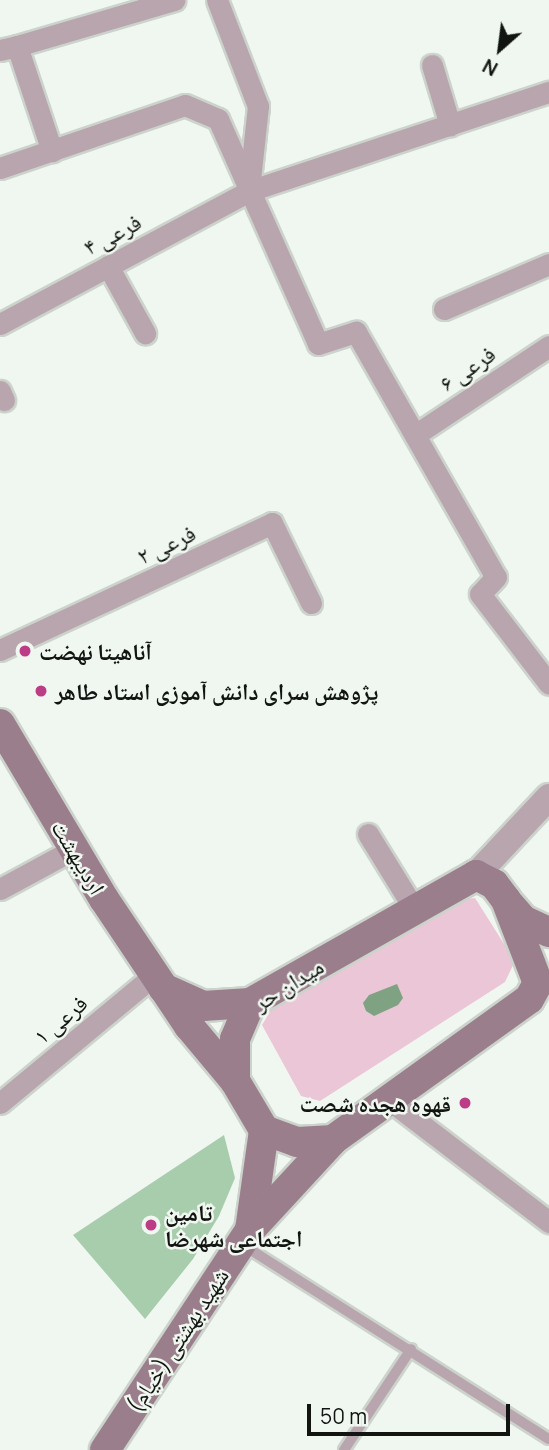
<!DOCTYPE html>
<html>
<head>
<meta charset="utf-8">
<style>
	body { margin:0 }
	#map { position:relative; width:549px; height:1450px; overflow:hidden; background:#f0f7f0; font-family:Manrope,"Noto Naskh Arabic",sans-serif }
	div>[style] { position:absolute }
	.green>* { inset:0; background:#ebc6d7 }
	.water>* { inset:0; background:#7fa283 }
	.building>* { inset:0; background:#a8cdac }
	.roads { filter:drop-shadow(2px 0 #ccd3cc) drop-shadow(-2px 0 #ccd3cc) drop-shadow(0 2px #ccd3cc) drop-shadow(0 -2px #ccd3cc) }
	.service>* { height:10px; margin:-5px; padding:0 5px; transform-origin:5px; border-radius:5px; background:#b9a5ae }
	.minor>* { height:21px; margin:-10.5px; padding:0 10.5px; transform-origin:10.5px; border-radius:10.5px; background:#b9a5ae }
	.tertiary>* { height:26px; margin:-13px; padding:0 13px; transform-origin:13px; border-radius:13px; background:#b9a5ae }
	.secondary>* { height:30px; margin:-15px; padding:0 15px; transform-origin:15px; border-radius:15px; background:#9b7e8b }
	.dots>* { width:19px; height:19px; translate:-50% -50%; box-sizing:border-box; border:4px solid #f0f7f0; border-radius:50% }
	span { translate:-50% -50%; white-space:nowrap; text-align:center; line-height:1.15; -webkit-text-stroke:5px #f0f7f0; paint-order:stroke }
	.street-label { font-size:23px; color:#111411 }
	.poi-label { font-size:23px; color:#111411; font-weight:700 }
	.left { translate:0 -50%; text-align:left }
	.right { translate:-100% -50%; text-align:right }
	.north { position:absolute; left:465px; top:14px; width:70px; height:70px; -webkit-text-stroke:5px #f0f7f0; paint-order:stroke; rotate:208deg; font-size:19px; font-weight:700; line-height:28px; text-align:center; color:#111411 }
	.north::after { content:''; display:block; margin:auto; width:24px; height:32px; background:#111411; clip-path:polygon(50% 0,100% 100%,50% 72%,0 100%) }
	.scale { position:absolute; left:307px; top:1404px; width:203px; height:32px; box-sizing:border-box; border:4px solid #111411; border-top:0; padding-left:9px; font-size:21px; line-height:24px; white-space:nowrap; color:#111411; -webkit-text-stroke:5px #f0f7f0; paint-order:stroke }
</style>
</head>
<body>
<div id="map">
	<div class="green">
		<div style="clip-path:polygon(475px 898px,515px 961px,505px 982px,320px 1101px,301px 1096px,262px 1025px,271px 1010px,459px 900px)"></div>
	</div>
	<div class="water">
		<div style="clip-path:polygon(397px 984px,403px 998px,398px 1005px,374px 1016px,366px 1011px,363px 1003px,369px 995px)"></div>
	</div>
	<div class="building">
		<div style="clip-path:polygon(224px 1135px,235px 1178px,219px 1216px,193px 1259px,145px 1319px,73px 1235px)"></div>
	</div>
	<div class="roads">
		<div class="service">
			<div style="left:243px;top:1245px;width:362px;rotate:32.4deg"></div>
			<div style="left:344px;top:1450px;width:121px;rotate:-56.4deg"></div>
		</div>
		<div class="minor">
			<div style="left:217px;top:0;width:114px;rotate:68.9deg"></div>
			<div style="left:258px;top:106px;width:83px;rotate:96.2deg"></div>
			<div style="left:17px;top:46px;width:164px;rotate:-16.3deg"></div>
			<div style="left:0;top:50px;width:17px;rotate:-13deg"></div>
			<div style="left:17px;top:46px;width:111px;rotate:71.6deg"></div>
			<div style="left:432px;top:65px;width:63px;rotate:73.3deg"></div>
			<div style="left:0;top:168px;width:195px;rotate:-18.8deg"></div>
			<div style="left:185px;top:105px;width:36px;rotate:23deg"></div>
			<div style="left:218px;top:119px;width:246px;rotate:66deg"></div>
			<div style="left:318px;top:344px;width:40px;rotate:-18deg"></div>
			<div style="left:356px;top:332px;width:282px;rotate:60.3deg"></div>
			<div style="left:496px;top:577px;width:23px;rotate:133deg"></div>
			<div style="left:480px;top:594px;width:113px;rotate:52.5deg"></div>
			<div style="left:108px;top:266px;width:77px;rotate:61.1deg"></div>
			<div style="left:444px;top:309px;width:114px;rotate:-23.2deg"></div>
			<div style="left:0;top:324px;width:282px;rotate:-28.1deg"></div>
			<div style="left:249px;top:191px;width:316px;rotate:-18.3deg"></div>
			<div style="left:0;top:391px;width:10px;rotate:66deg"></div>
			<div style="left:415px;top:435px;width:161px;rotate:-33.6deg"></div>
			<div style="left:0;top:650px;width:300px;rotate:-25deg"></div>
			<div style="left:272px;top:523px;width:89px;rotate:64deg"></div>
			<div style="left:368px;top:834px;width:89px;rotate:58.3deg"></div>
			<div style="left:0;top:889px;width:84px;rotate:-28.4deg"></div>
			<div style="left:392px;top:1102px;width:198px;rotate:37.4deg"></div>
			<div style="left:0;top:1103px;width:200px;rotate:-39.7deg"></div>
		</div>
		<div class="tertiary">
			<div style="left:476px;top:875px;width:107px;rotate:-46.9deg"></div>
		</div>
		<div class="secondary">
			<div style="left:0;top:724px;width:204px;rotate:59.3deg"></div>
			<div style="left:104px;top:899px;width:153px;rotate:56.2deg"></div>
			<div style="left:189px;top:1026px;width:72px;rotate:50.1deg"></div>
			<div style="left:476px;top:875px;width:20px;rotate:27deg"></div>
			<div style="left:494px;top:884px;width:20px;rotate:53deg"></div>
			<div style="left:506px;top:900px;width:89px;rotate:68.9deg"></div>
			<div style="left:538px;top:983px;width:18px;rotate:119deg"></div>
			<div style="left:529px;top:999px;width:241px;rotate:144.3deg"></div>
			<div style="left:333px;top:1140px;width:36px;rotate:177deg"></div>
			<div style="left:297px;top:1142px;width:35px;rotate:-160deg"></div>
			<div style="left:264px;top:1130px;width:57px;rotate:-120.6deg"></div>
			<div style="left:235px;top:1081px;width:42px;rotate:-90deg"></div>
			<div style="left:235px;top:1039px;width:39px;rotate:-67deg"></div>
			<div style="left:250px;top:1003px;width:260px;rotate:-29.5deg"></div>
			<div style="left:510px;top:905px;width:20px;rotate:49deg"></div>
			<div style="left:523px;top:920px;width:29px;rotate:25deg"></div>
			<div style="left:163px;top:988px;width:44px;rotate:24.2deg"></div>
			<div style="left:203px;top:1006px;width:47px;rotate:-3.7deg"></div>
			<div style="left:250px;top:1230px;width:101px;rotate:-82deg"></div>
			<div style="left:105px;top:1450px;width:263px;rotate:-56.6deg"></div>
			<div style="left:250px;top:1230px;width:122px;rotate:-47.3deg"></div>
		</div>
	</div>
	<div class="dots">
		<div style="left:25px;top:651px;background:#bc3c86"></div>
		<div style="left:41px;top:691px;background:#bc3c86"></div>
		<div style="left:465px;top:1103px;background:#bc3c86"></div>
		<div style="left:151px;top:1225px;background:#bc3c86"></div>
	</div>
	<div class="street-label">
		<span style="left:112px;top:234px;rotate:-28deg">فرعی ۴</span>
		<span style="left:467px;top:368px;rotate:-34deg">فرعی ۶</span>
		<span style="left:166px;top:544px;rotate:-25deg">فرعی ۲</span>
		<span style="left:79px;top:857px;rotate:59deg">اردیبهشت</span>
		<span style="left:288px;top:984px;rotate:-32deg">میدان حر</span>
		<span style="left:60px;top:1019px;rotate:-40deg">فرعی ۱</span>
		<span style="left:177px;top:1340px;rotate:-57deg">شهید بهشتی (خیام)</span>
	</div>
	<div class="poi-label">
		<span class="left" style="left:39px;top:651px">آناهیتا نهضت</span>
		<span class="left" style="left:55px;top:691px">پژوهش سرای دانش آموزی استاد طاهر</span>
		<span class="right" style="left:451px;top:1103px">قهوه هجده شصت</span>
		<span class="left" style="left:165px;top:1225px">تامین<br>اجتماعی شهرضا</span>
	</div>
	<div class="north">N</div>
	<div class="scale">50 m</div>
</div>
</body>
</html>
